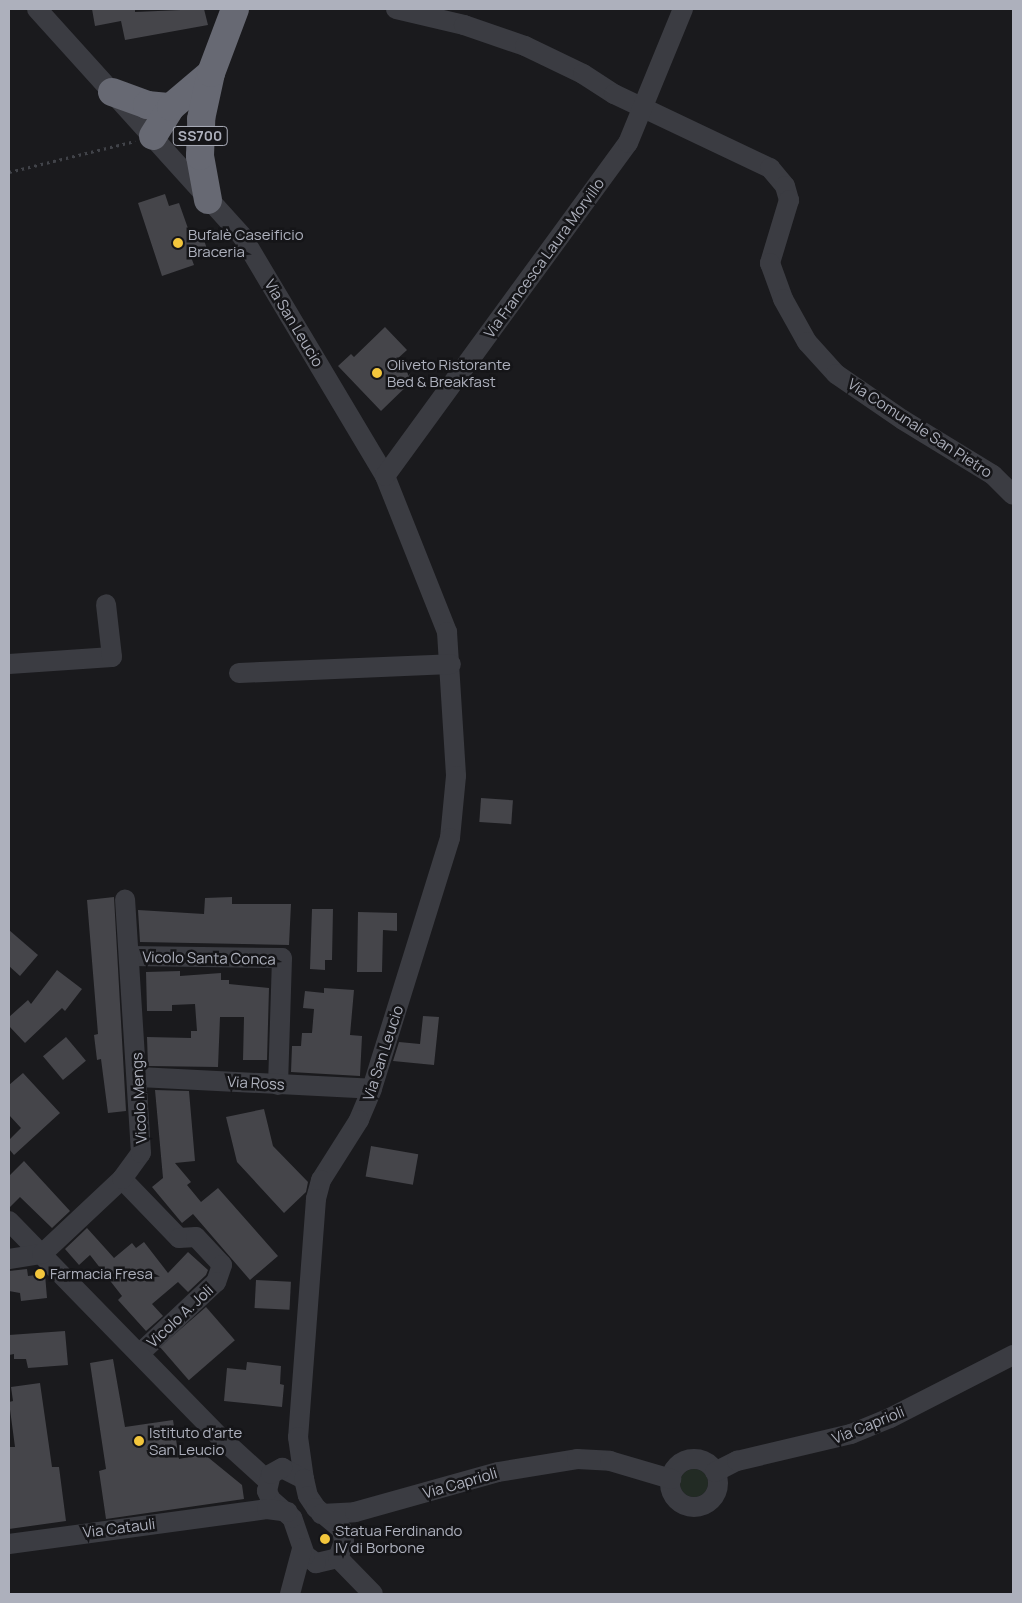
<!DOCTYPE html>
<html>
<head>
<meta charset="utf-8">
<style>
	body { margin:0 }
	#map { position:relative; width:1022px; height:1603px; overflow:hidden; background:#1a1a1d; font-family:Manrope,sans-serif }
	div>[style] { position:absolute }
	.green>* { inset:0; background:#222b24 }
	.round { border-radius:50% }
	.building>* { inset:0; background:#45454a; transform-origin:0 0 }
	.path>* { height:2.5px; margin-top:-1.25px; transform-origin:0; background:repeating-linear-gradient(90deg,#414349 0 2.5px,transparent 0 6.5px) }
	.minor>* { height:20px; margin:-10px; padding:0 10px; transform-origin:10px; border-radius:10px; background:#3b3c42 }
	.minor>.ring { margin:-10px; padding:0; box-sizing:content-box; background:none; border:20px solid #3b3c42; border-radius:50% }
	.highway>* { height:28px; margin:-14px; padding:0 14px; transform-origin:14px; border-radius:14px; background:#676973 }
	.dots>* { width:14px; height:14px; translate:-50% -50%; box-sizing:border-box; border:2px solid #151518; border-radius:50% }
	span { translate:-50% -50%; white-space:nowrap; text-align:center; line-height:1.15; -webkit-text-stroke:5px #151518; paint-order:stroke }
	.shield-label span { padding:1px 4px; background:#151518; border:1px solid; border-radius:4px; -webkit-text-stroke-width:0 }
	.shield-label { font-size:14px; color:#adb0bc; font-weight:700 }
	.poi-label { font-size:15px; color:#adb0bc }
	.left { translate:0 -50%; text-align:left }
	.street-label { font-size:15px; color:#adb0bc }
	.frame { position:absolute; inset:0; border:10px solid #adb0bc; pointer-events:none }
</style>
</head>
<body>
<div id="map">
	<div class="green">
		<div class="round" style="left:680px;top:1469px;width:28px;height:28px"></div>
	</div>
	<div class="building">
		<div style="clip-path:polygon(92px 9px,135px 9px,135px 12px,204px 9px,208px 25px,125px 40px,121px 21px,95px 26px)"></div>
		<div style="clip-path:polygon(165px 194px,169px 206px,179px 203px,190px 234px,201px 231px,208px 252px,191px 257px,194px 265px,162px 276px,138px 203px)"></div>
		<div style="clip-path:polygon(385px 327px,407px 350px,396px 360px,414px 379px,381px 411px,338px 366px,351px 354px,354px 357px)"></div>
		<div style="left:481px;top:798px;width:32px;height:24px;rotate:4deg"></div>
		<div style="clip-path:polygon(114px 897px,126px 1111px,108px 1113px,101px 1059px,97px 1060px,94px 1035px,98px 1034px,87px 900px)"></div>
		<div style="clip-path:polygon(232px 897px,232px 904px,291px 904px,289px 945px,140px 942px,138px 910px,204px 914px,205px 898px)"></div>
		<div style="clip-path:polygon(312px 909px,333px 909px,332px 960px,325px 960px,325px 970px,310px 969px)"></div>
		<div style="clip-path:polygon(358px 912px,397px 913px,397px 931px,383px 930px,382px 972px,357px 972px)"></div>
		<div style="clip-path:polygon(9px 930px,38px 955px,20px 976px,9px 966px)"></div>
		<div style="clip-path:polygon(57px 970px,82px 989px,65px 1011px,62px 1008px,25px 1043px,9px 1026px,9px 1017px,28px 1000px,31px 1004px)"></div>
		<div style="clip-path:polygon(180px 971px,180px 976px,221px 973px,221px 980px,229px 980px,229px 984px,269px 988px,267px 1060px,243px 1060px,244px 1017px,220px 1017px,218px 1067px,148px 1066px,147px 1037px,191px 1038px,191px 1031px,197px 1031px,195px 1004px,172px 1005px,172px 1011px,147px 1011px,146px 972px)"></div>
		<div style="clip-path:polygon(324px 988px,354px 990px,350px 1035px,362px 1036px,360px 1076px,291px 1072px,292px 1046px,301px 1046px,302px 1033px,312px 1033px,314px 1009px,303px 1008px,305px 991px,324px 993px)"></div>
		<div style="clip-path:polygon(423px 1016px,439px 1017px,434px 1065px,393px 1061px,399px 1042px,420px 1044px)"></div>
		<div style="left:66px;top:1037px;width:31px;height:30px;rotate:50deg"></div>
		<div style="clip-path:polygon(23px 1073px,60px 1113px,14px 1155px,9px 1149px,9px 1140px,21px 1128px,9px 1115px,9px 1085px)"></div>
		<div style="clip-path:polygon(155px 1090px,189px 1091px,195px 1161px,175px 1163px,191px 1182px,187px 1185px,201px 1202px,218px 1188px,278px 1256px,250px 1280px,193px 1214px,182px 1223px,152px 1187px,163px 1178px)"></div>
		<div style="clip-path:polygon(264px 1109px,273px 1146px,308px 1182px,306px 1192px,284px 1213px,237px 1162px,226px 1117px)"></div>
		<div style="left:371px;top:1146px;width:48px;height:31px;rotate:10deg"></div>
		<div style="clip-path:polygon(24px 1161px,70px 1211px,52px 1228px,20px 1197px,9px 1208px,9px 1176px)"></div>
		<div style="clip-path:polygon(87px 1228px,114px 1258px,132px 1243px,136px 1248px,144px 1242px,168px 1273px,188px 1252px,208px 1270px,206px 1275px,188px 1292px,178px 1282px,152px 1304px,163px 1316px,146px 1331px,118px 1300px,122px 1296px,90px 1255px,79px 1265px,65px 1249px)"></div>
		<div style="clip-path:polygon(27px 1269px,28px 1276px,45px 1274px,47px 1298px,21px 1301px,20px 1293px,9px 1291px,9px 1271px)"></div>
		<div style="left:256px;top:1280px;width:35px;height:28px;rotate:3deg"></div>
		<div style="left:206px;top:1307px;width:44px;height:61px;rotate:49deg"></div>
		<div style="clip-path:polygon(65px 1331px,68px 1365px,28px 1368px,26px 1359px,14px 1359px,14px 1354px,9px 1355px,9px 1335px)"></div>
		<div style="clip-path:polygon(113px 1359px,125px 1427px,173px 1420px,179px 1459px,204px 1454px,242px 1485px,244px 1499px,106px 1519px,99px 1471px,106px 1469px,90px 1363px)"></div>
		<div style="clip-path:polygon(247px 1362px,281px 1366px,280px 1384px,284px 1385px,282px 1407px,224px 1401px,227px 1368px,246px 1370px)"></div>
		<div style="clip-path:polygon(40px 1383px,52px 1467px,59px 1467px,66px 1521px,9px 1529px,9px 1447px,15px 1447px,9px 1402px,13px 1401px,11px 1387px)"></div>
	</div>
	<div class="path">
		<div style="left:9px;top:172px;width:130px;rotate:-13.8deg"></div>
	</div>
	<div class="minor">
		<div style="left:37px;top:9px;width:306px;rotate:47.9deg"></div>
		<div style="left:242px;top:236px;width:279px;rotate:59.2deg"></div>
		<div style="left:385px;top:476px;width:168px;rotate:68.3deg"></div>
		<div style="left:447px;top:632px;width:144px;rotate:86.4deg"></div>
		<div style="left:456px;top:776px;width:62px;rotate:95.5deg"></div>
		<div style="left:450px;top:838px;width:263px;rotate:107.3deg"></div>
		<div style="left:372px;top:1089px;width:34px;rotate:113deg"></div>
		<div style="left:359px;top:1120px;width:71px;rotate:122.3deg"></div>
		<div style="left:321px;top:1180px;width:20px;rotate:105deg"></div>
		<div style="left:316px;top:1199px;width:239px;rotate:94.3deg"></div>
		<div style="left:298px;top:1437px;width:42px;rotate:81.9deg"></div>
		<div style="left:396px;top:9px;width:70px;rotate:13.2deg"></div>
		<div style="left:464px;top:25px;width:65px;rotate:19deg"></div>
		<div style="left:525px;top:46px;width:64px;rotate:25.8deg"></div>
		<div style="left:583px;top:74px;width:37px;rotate:33deg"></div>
		<div style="left:614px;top:94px;width:173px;rotate:25.4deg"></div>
		<div style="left:770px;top:168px;width:23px;rotate:50deg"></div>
		<div style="left:785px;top:186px;width:15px;rotate:74deg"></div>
		<div style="left:789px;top:200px;width:66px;rotate:106.8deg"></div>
		<div style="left:770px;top:263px;width:38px;rotate:70deg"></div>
		<div style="left:783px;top:299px;width:49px;rotate:60.8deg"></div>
		<div style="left:807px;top:342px;width:43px;rotate:47.8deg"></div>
		<div style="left:836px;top:374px;width:81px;rotate:34.5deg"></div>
		<div style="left:903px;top:420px;width:105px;rotate:31.4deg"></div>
		<div style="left:993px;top:475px;width:28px;rotate:45deg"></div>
		<div style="left:385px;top:476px;width:412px;rotate:-53.9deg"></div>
		<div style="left:628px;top:143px;width:145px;rotate:-67.7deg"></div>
		<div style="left:9px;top:664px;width:103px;rotate:-3.9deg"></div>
		<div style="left:112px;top:657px;width:53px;rotate:-96.5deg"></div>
		<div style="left:239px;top:673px;width:212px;rotate:-2.4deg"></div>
		<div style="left:130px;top:956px;width:152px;rotate:0.8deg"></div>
		<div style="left:282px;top:958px;width:127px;rotate:91.8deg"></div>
		<div style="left:139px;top:1077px;width:233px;rotate:2.9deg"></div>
		<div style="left:122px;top:1179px;width:82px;rotate:46deg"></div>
		<div style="left:179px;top:1238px;width:17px;rotate:-3deg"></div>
		<div style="left:196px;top:1237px;width:38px;rotate:47deg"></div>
		<div style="left:222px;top:1265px;width:18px;rotate:109deg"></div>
		<div style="left:216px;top:1282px;width:105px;rotate:136.9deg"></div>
		<div style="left:9px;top:1221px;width:305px;rotate:45.7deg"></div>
		<div style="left:222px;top:1439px;width:61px;rotate:42.3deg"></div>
		<div style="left:9px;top:1259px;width:33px;rotate:-9deg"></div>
		<div style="left:42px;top:1254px;width:110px;rotate:-43.2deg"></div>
		<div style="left:122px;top:1179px;width:32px;rotate:-54deg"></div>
		<div style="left:141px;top:1153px;width:254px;rotate:-93.6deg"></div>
		<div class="ring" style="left:670px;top:1459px;width:28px;height:28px"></div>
		<div style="left:282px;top:1468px;width:25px;rotate:27deg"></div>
		<div style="left:304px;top:1479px;width:17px;rotate:77deg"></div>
		<div style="left:308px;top:1496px;width:14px;rotate:56deg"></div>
		<div style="left:316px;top:1508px;width:34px;rotate:40deg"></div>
		<div style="left:342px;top:1530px;width:11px;rotate:80deg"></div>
		<div style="left:344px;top:1541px;width:18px;rotate:109deg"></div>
		<div style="left:338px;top:1558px;width:23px;rotate:167deg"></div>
		<div style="left:316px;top:1563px;width:14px;rotate:-144deg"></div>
		<div style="left:305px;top:1555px;width:39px;rotate:-109deg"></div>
		<div style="left:292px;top:1518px;width:28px;rotate:-139deg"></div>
		<div style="left:271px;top:1500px;width:10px;rotate:-114deg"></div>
		<div style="left:267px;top:1491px;width:17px;rotate:-77deg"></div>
		<div style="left:271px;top:1474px;width:13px;rotate:-29deg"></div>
		<div style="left:715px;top:1472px;width:25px;rotate:-27deg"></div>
		<div style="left:737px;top:1461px;width:117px;rotate:-13.3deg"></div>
		<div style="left:851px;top:1434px;width:42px;rotate:-22.3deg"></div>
		<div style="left:890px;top:1418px;width:138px;rotate:-27.1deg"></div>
		<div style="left:321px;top:1514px;width:34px;rotate:-3deg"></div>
		<div style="left:355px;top:1512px;width:148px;rotate:-15.6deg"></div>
		<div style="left:498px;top:1472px;width:80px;rotate:-9.3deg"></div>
		<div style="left:577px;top:1459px;width:33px;rotate:3deg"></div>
		<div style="left:610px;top:1461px;width:64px;rotate:16.4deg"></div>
		<div style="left:9px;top:1544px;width:260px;rotate:-7.7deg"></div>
		<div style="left:267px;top:1509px;width:21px;rotate:8deg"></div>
		<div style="left:338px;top:1558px;width:50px;rotate:45.8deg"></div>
		<div style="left:290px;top:1594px;width:47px;rotate:-75.1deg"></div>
	</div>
	<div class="highway">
		<div style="left:112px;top:92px;width:37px;rotate:20deg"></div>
		<div style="left:147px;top:105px;width:24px;rotate:5deg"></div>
		<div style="left:153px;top:136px;width:34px;rotate:-58deg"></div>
		<div style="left:171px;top:107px;width:52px;rotate:-40.4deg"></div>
		<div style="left:208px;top:200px;width:45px;rotate:-100.3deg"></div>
		<div style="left:200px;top:156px;width:37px;rotate:-88deg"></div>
		<div style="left:201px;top:119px;width:47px;rotate:-77.7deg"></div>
		<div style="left:211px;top:73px;width:68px;rotate:-69.4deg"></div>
	</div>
	<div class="dots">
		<div style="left:178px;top:243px;background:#f3c63c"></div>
		<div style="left:377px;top:373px;background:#f3c63c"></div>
		<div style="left:40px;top:1274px;background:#f3c63c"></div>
		<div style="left:139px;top:1441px;background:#f3c63c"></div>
		<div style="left:325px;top:1539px;background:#f3c63c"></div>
	</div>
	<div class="shield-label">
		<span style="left:200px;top:136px">SS700</span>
	</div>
	<div class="poi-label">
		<span class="left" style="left:188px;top:243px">Bufalè Caseificio<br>Braceria</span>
		<span class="left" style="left:387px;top:373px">Oliveto Ristorante<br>Bed &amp; Breakfast</span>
		<span class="left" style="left:50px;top:1274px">Farmacia Fresa</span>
		<span class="left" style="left:149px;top:1441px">Istituto d'arte<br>San Leucio</span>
		<span class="left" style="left:335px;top:1539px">Statua Ferdinando<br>IV di Borbone</span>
	</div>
	<div class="street-label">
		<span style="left:544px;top:258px;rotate:-54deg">Via Francesca Laura Morvillo</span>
		<span style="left:294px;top:323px;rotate:59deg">Via San Leucio</span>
		<span style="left:920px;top:428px;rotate:33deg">Via Comunale San Pietro</span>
		<span style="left:209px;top:958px;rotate:1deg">Vicolo Santa Conca</span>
		<span style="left:383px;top:1053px;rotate:-72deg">Via San Leucio</span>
		<span style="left:256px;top:1083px;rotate:3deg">Via Ross</span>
		<span style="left:139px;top:1098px;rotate:-93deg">Vicolo Mengs</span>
		<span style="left:180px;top:1316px;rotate:-43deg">Vicolo A. Joli</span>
		<span style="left:868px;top:1425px;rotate:-22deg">Via Caprioli</span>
		<span style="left:460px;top:1483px;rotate:-16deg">Via Caprioli</span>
		<span style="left:119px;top:1528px;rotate:-7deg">Via Catauli</span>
	</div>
	<div class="frame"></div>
</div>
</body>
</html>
